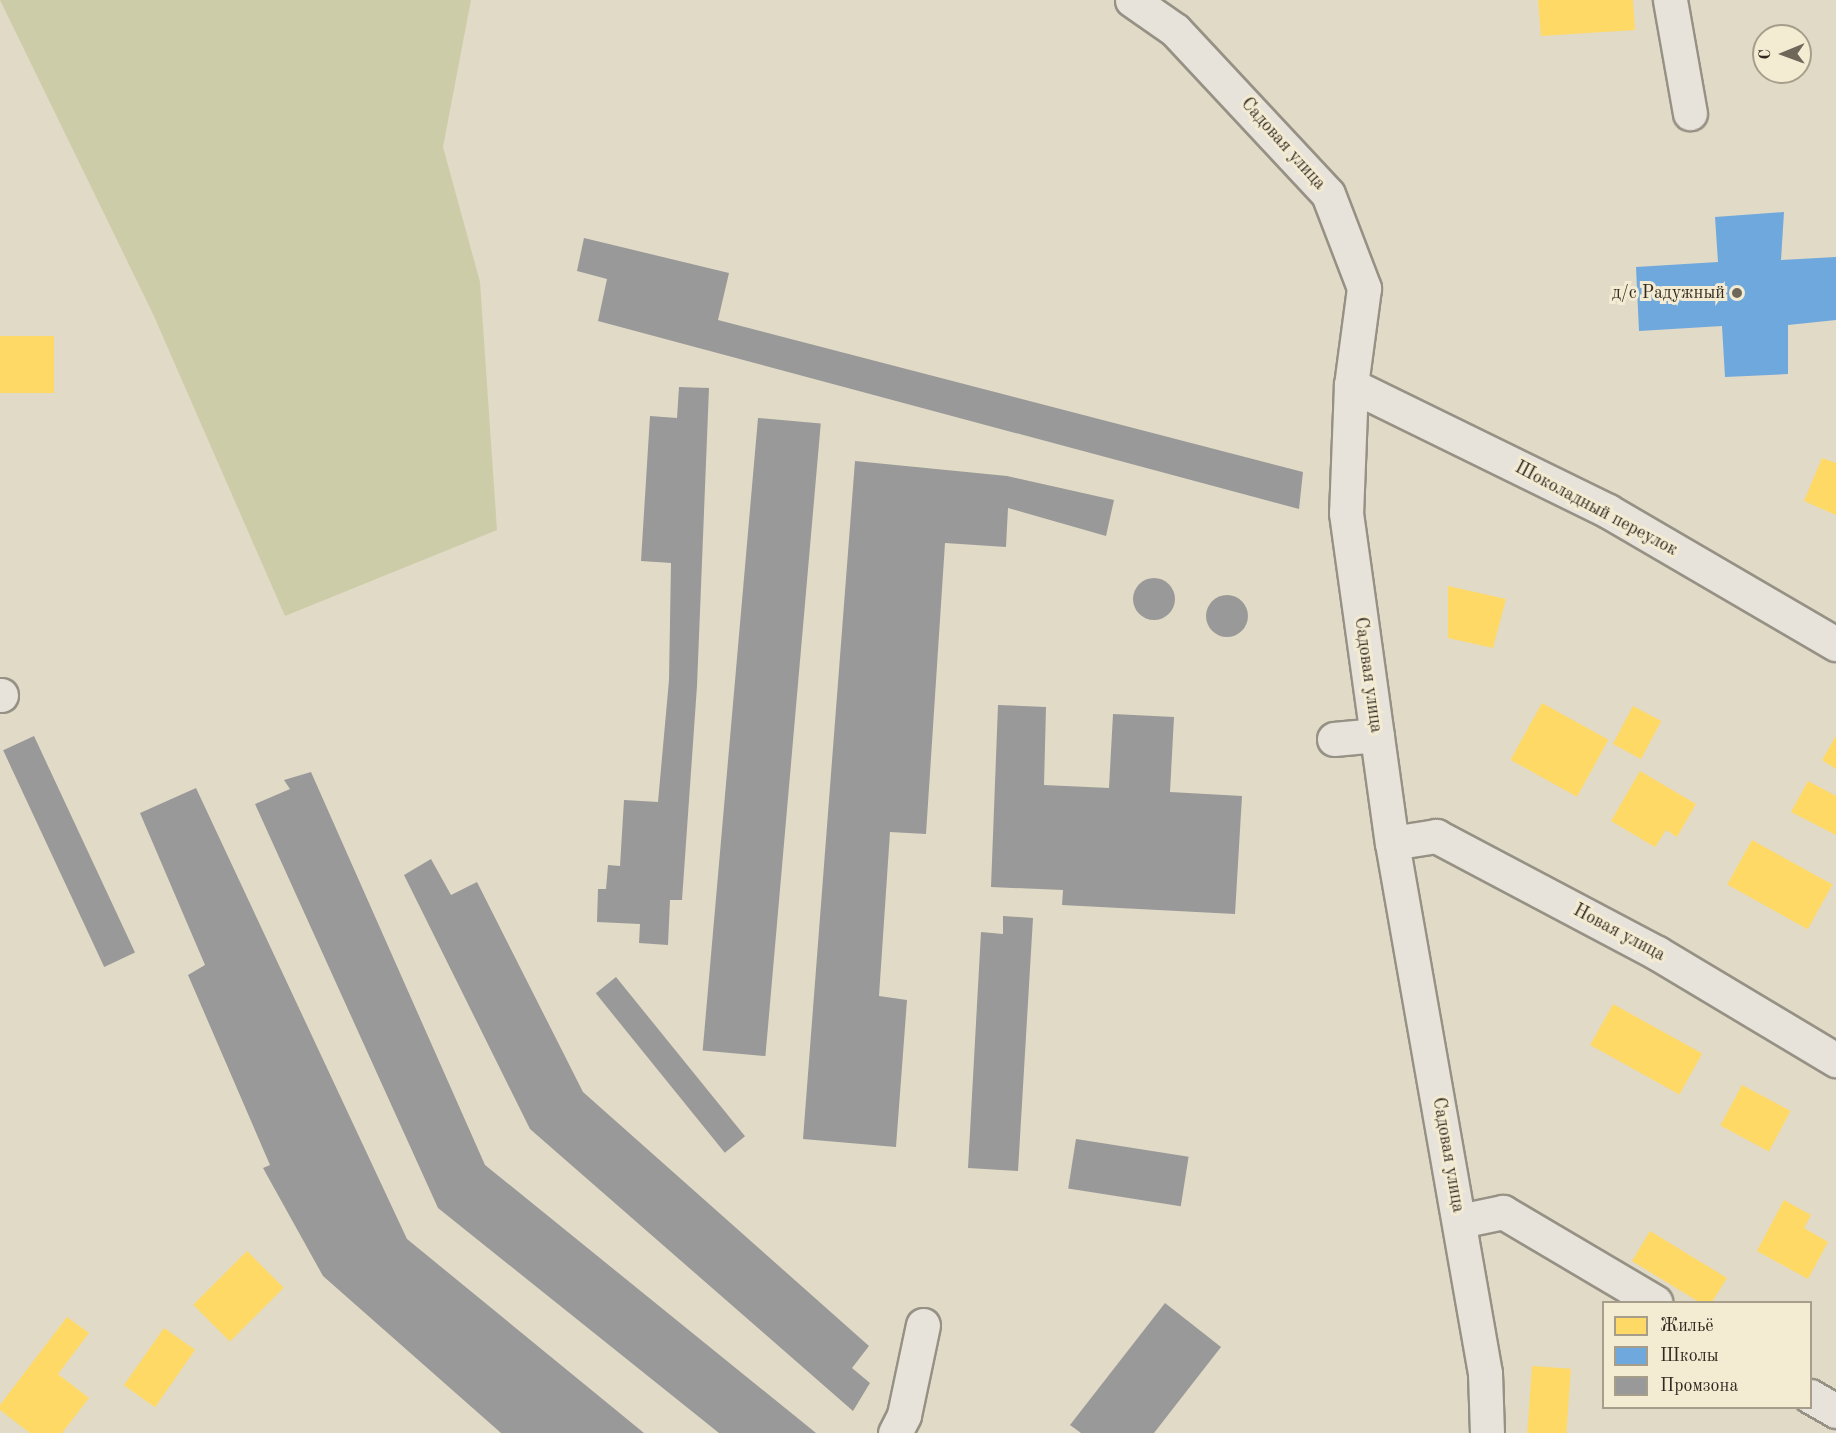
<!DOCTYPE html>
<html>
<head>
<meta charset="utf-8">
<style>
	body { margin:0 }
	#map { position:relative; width:1836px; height:1433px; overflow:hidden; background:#e1dac6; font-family:"Old Standard TT",serif }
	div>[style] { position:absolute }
	.green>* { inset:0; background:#cccda8 }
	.homes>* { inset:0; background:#ffd966; transform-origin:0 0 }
	.schools>* { inset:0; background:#6fa8dc }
	.industry>* { inset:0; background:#999; transform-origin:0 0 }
	.round { border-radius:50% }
	.roads { filter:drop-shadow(2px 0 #969185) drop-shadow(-2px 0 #969185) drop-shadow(0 2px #969185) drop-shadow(0 -2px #969185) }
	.minor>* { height:33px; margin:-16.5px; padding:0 16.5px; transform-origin:16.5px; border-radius:16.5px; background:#e7e3da }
	.dots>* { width:16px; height:16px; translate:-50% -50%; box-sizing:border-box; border:3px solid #f3ebd2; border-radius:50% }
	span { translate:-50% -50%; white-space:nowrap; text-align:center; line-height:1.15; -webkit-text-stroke:6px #f3ebd2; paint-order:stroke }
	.street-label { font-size:18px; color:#332921 }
	.poi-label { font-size:18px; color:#332921 }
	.right { translate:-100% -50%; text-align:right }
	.legend { position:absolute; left:1602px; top:1301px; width:210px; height:108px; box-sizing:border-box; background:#f3ebd2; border:2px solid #a69d8b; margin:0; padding:8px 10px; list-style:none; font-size:18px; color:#332921 }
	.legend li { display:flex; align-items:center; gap:12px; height:30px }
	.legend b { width:30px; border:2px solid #a69d8b }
	.north { position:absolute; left:1752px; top:24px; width:60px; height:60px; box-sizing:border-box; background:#f3ebd2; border:2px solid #a69d8b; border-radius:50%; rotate:269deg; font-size:16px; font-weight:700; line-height:24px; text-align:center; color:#332921 }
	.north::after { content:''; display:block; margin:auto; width:21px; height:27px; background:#70675b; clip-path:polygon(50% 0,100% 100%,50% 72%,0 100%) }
</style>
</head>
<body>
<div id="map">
	<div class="green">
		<div style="clip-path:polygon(471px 0,443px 147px,480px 282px,497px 530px,285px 616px,153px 314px,0 0)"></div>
	</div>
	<div class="homes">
		<div style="clip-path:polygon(1538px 0,1633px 0,1635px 30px,1541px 36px)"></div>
		<div style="left:0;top:336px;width:54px;height:57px"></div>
		<div style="clip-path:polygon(1822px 458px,1836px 463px,1836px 515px,1804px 501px)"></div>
		<div style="clip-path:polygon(1448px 586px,1506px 599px,1493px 648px,1448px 638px)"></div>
		<div style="left:1542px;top:703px;width:76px;height:65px;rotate:29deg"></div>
		<div style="left:1633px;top:706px;width:32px;height:43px;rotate:28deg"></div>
		<div style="clip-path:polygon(1836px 736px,1836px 769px,1822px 760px)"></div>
		<div style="clip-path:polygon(1640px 771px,1696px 804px,1677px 837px,1666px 830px,1655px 847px,1611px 821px)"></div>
		<div style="clip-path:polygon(1808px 781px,1836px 796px,1836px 835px,1791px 812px)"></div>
		<div style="left:1752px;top:840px;width:92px;height:51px;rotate:29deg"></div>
		<div style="left:1613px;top:1004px;width:102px;height:47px;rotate:29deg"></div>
		<div style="left:1742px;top:1085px;width:55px;height:46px;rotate:28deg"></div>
		<div style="clip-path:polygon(1784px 1200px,1811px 1215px,1804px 1228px,1828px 1242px,1808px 1279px,1757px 1251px)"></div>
		<div style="clip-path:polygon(1650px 1231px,1727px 1278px,1712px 1302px,1699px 1302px,1632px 1261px)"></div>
		<div style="left:247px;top:1251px;width:52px;height:76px;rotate:45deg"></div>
		<div style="clip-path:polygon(67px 1317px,89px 1333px,58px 1374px,89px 1398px,62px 1433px,30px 1433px,0 1410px,0 1405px)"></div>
		<div style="left:164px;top:1328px;width:38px;height:70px;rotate:35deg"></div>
		<div style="left:1532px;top:1366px;width:39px;height:67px;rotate:4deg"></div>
	</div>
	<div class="schools">
		<div style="clip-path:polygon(1784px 212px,1781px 260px,1836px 257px,1836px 320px,1788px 325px,1788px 374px,1725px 377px,1722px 326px,1639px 331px,1636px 267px,1718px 262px,1715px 217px)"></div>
	</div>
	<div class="industry">
		<div style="clip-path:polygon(584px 238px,729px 273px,718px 320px,1303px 472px,1299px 509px,598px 321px,607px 279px,577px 271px)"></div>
		<div style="clip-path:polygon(679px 387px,709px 388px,697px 686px,682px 900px,670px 900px,668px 945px,639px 943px,640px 924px,597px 922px,598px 889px,606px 889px,608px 865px,620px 866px,624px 800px,658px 802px,669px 680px,671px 563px,641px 561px,650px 416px,677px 418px)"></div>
		<div style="left:758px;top:418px;width:63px;height:635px;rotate:5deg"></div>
		<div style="clip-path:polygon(855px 461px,1007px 476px,1114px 500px,1106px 536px,1008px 508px,1006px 547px,945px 543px,926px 834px,890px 832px,879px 996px,907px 1000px,896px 1147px,803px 1139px)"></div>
		<div class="round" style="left:1133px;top:578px;width:42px;height:42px"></div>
		<div class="round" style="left:1206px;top:595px;width:42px;height:42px"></div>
		<div style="clip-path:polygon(998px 705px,1046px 707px,1044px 785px,1109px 788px,1113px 714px,1174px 717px,1170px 792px,1242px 796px,1235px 914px,1062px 905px,1063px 890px,991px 887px)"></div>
		<div style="left:34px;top:736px;width:239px;height:34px;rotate:65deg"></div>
		<div style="clip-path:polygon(311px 772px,485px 1165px,816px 1433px,719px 1433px,438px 1208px,255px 804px,290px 789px,284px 780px)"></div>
		<div style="clip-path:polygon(196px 788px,407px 1239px,644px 1433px,501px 1433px,323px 1276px,263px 1168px,270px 1165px,188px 975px,205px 965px,140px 813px)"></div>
		<div style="clip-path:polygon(431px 859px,451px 895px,477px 882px,583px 1092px,869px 1346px,852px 1368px,870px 1383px,853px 1411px,530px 1129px,404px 875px)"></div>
		<div style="clip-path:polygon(1003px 916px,1033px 918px,1018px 1171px,968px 1168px,981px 932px,1003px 934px)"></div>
		<div style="left:616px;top:977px;width:205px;height:26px;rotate:51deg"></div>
		<div style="left:1076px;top:1139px;width:114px;height:50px;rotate:9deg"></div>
		<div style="clip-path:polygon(1165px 1303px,1221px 1347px,1154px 1433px,1081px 1433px,1070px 1425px)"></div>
	</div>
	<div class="roads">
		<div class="minor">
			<div style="left:1132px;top:0;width:52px;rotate:34.9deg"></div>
			<div style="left:1175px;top:30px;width:224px;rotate:47deg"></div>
			<div style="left:1328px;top:194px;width:101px;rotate:69deg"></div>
			<div style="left:1364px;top:288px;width:98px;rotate:97.6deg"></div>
			<div style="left:1351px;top:385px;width:128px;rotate:92.2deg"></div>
			<div style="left:1346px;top:513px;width:333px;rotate:82.1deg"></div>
			<div style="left:1392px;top:843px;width:538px;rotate:80.05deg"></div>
			<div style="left:1485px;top:1373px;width:60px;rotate:88.1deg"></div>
			<div style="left:1670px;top:0;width:115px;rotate:80deg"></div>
			<div style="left:1351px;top:385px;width:286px;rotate:26.1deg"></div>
			<div style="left:1608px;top:511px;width:264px;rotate:30.3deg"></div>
			<div style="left:0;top:695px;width:1px"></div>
			<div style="left:1334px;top:739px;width:43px;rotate:-5.3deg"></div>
			<div style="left:1392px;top:843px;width:45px;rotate:-9deg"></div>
			<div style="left:1436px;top:836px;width:250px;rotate:27.9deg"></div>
			<div style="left:1657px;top:953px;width:209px;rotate:30.9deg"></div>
			<div style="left:1460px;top:1221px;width:44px;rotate:-11.8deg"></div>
			<div style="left:1503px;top:1212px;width:177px;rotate:30.6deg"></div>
			<div style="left:1810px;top:1396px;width:30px;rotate:30deg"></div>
			<div style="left:895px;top:1433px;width:20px;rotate:-63deg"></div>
			<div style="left:904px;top:1415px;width:92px;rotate:-78.1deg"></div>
		</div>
	</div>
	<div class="dots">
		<div style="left:1737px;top:293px;background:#70675b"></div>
	</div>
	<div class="street-label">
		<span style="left:1283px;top:144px;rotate:48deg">Садовая улица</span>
		<span style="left:1596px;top:509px;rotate:28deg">Шоколадный переулок</span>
		<span style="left:1368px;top:675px;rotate:82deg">Садовая улица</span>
		<span style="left:1619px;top:933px;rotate:28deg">Новая улица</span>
		<span style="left:1448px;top:1155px;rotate:80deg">Садовая улица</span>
	</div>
	<div class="poi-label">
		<span class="right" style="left:1725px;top:293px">д/с Радужный</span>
	</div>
	<ul class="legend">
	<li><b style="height:16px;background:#ffd966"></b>Жильё</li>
	<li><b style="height:16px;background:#6fa8dc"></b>Школы</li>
	<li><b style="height:16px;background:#999"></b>Промзона</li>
	</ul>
	<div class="north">С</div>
</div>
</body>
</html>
